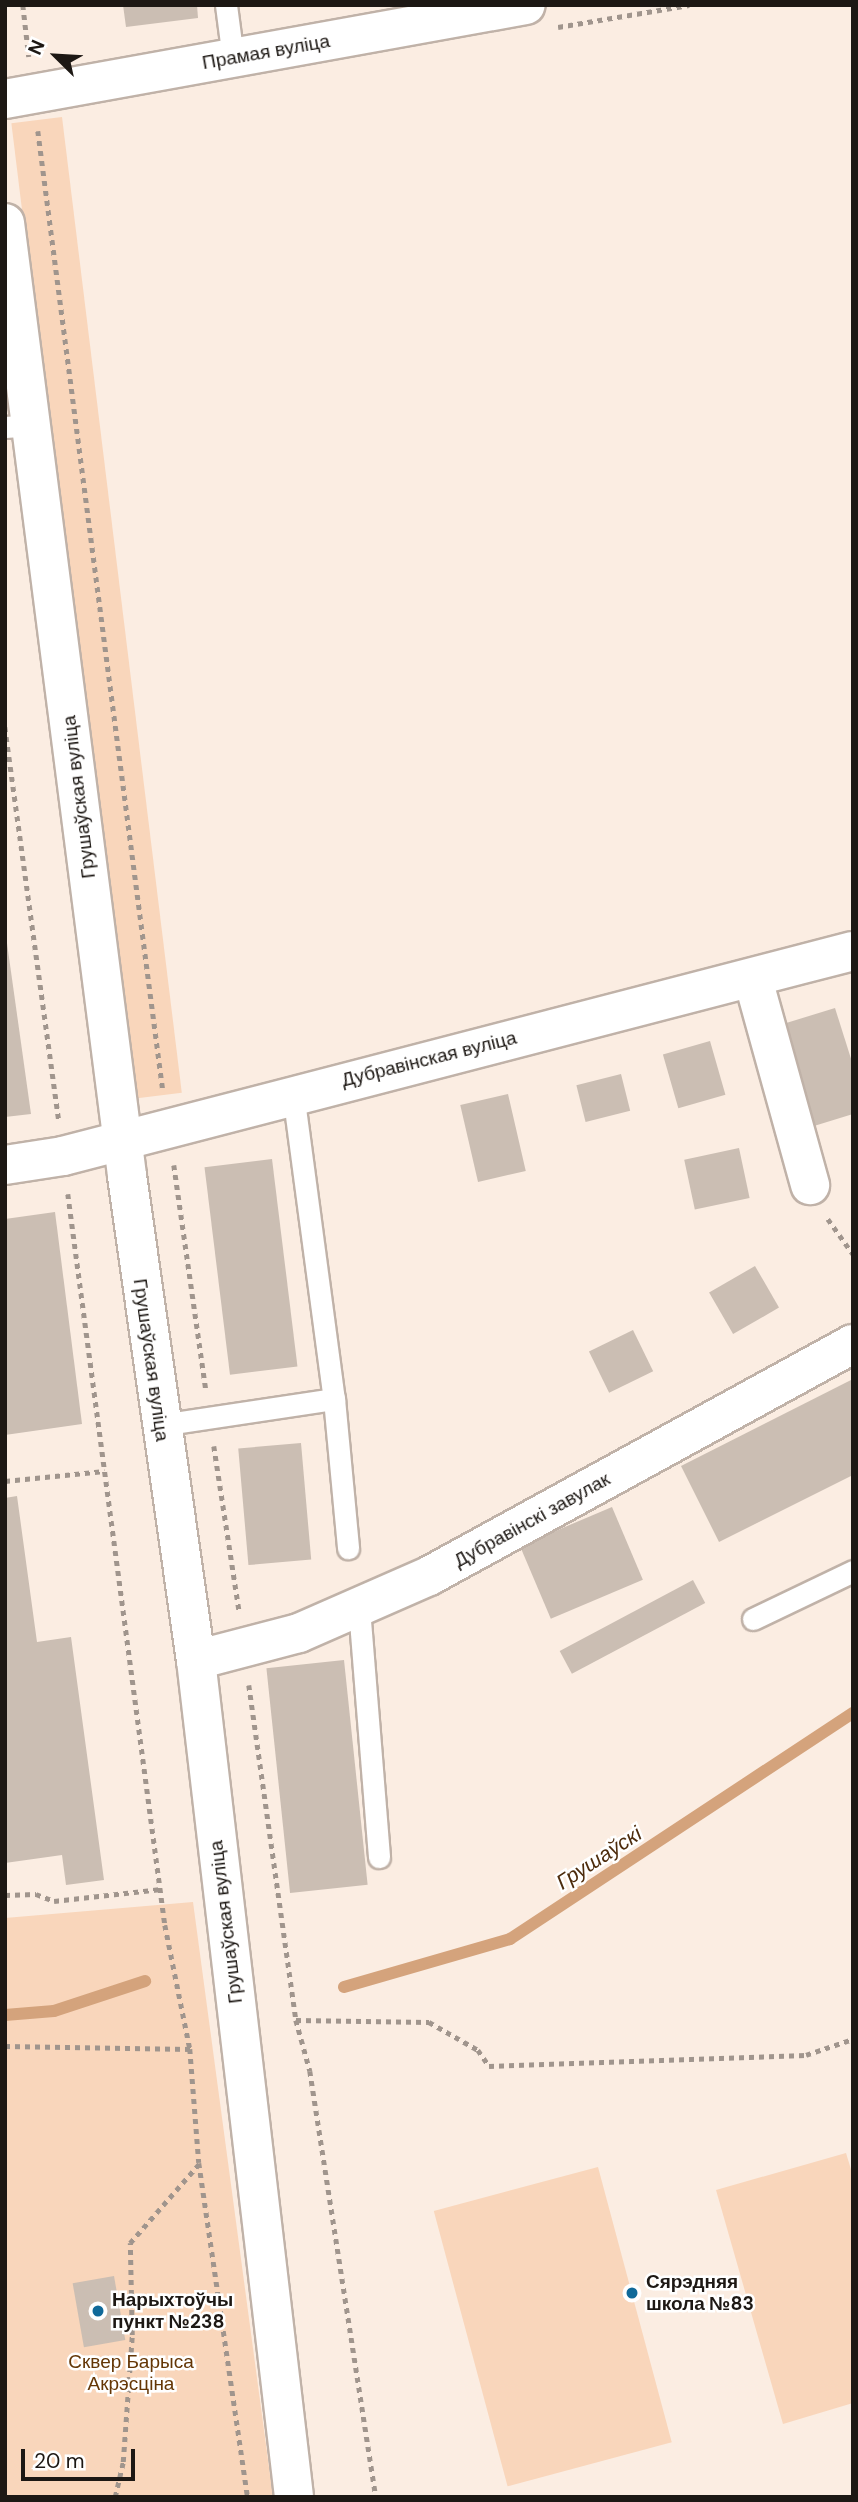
<!DOCTYPE html>
<html>
<head>
<meta charset="utf-8">
<style>
	body { margin:0 }
	#map { position:relative; width:858px; height:2502px; overflow:hidden; background:#fbede2; font-family:"DM Sans",sans-serif }
	div>[style] { position:absolute }
	.green>* { inset:0; background:#f9d6bb; transform-origin:0 0 }
	.stream>* { height:12px; margin:-6px; padding:0 6px; transform-origin:6px; border-radius:6px; background:#d4a37c }
	.building>* { inset:0; background:#cbbeb3; transform-origin:0 0 }
	.path>* { height:4.5px; margin-top:-2.25px; transform-origin:0; background:repeating-linear-gradient(90deg,#a0958d 0 5px,transparent 0 10px) }
	.roads { filter:drop-shadow(2px 0 #c0b2a8) drop-shadow(-2px 0 #c0b2a8) drop-shadow(0 2px #c0b2a8) drop-shadow(0 -2px #c0b2a8) }
	.service>* { height:21px; margin:-10.5px; padding:0 10.5px; transform-origin:10.5px; border-radius:10.5px; background:#fff }
	.minor>* { height:38px; margin:-19px; padding:0 19px; transform-origin:19px; border-radius:19px; background:#fff }
	.dots>* { width:19px; height:19px; translate:-50% -50%; box-sizing:border-box; border:4px solid #fff; border-radius:50% }
	span { translate:-50% -50%; white-space:nowrap; text-align:center; line-height:1.15; -webkit-text-stroke:5px #fff; paint-order:stroke }
	.street-label { font-size:19px; color:#1d1814 }
	.poi-label { font-size:19px; color:#1d1814; font-weight:700 }
	.left { translate:0 -50%; text-align:left }
	.park-label { font-size:19px; color:#643605 }
	.water-label { font-size:21px; color:#4d2c0d; font-style:italic }
	.frame { position:absolute; inset:0; border:7px solid #1d1814; pointer-events:none }
	.north { position:absolute; left:21px; top:21px; width:70px; height:70px; -webkit-text-stroke:5px #fff; paint-order:stroke; rotate:294deg; font-size:19px; font-weight:700; line-height:28px; text-align:center; color:#1d1814 }
	.north::after { content:''; display:block; margin:auto; width:24px; height:32px; background:#1d1814; clip-path:polygon(50% 0,100% 100%,50% 72%,0 100%) }
	.scale { position:absolute; left:21px; top:2449px; width:114px; height:32px; box-sizing:border-box; border:4px solid #1d1814; border-top:0; padding-left:9px; font-size:21px; line-height:24px; white-space:nowrap; color:#1d1814; -webkit-text-stroke:5px #fff; paint-order:stroke }
</style>
</head>
<body>
<div id="map">
	<div class="green">
		<div style="left:62px;top:117px;width:983px;height:51px;rotate:83deg"></div>
		<div style="clip-path:polygon(193px 1902px,273px 2497px,5px 2497px,5px 1918px)"></div>
		<div style="clip-path:polygon(846px 2153px,853px 2176px,853px 2403px,783px 2424px,716px 2190px)"></div>
		<div style="left:598px;top:2167px;width:285px;height:170px;rotate:75deg"></div>
	</div>
	<div class="stream">
		<div style="left:344px;top:1987px;width:173px;rotate:-16.1deg"></div>
		<div style="left:510px;top:1939px;width:411px;rotate:-33.4deg"></div>
		<div style="left:5px;top:2015px;width:49px;rotate:-4.7deg"></div>
		<div style="left:54px;top:2011px;width:96px;rotate:-18.2deg"></div>
	</div>
	<div class="building">
		<div style="clip-path:polygon(123px 5px,197px 5px,198px 18px,126px 27px)"></div>
		<div style="clip-path:polygon(5px 929px,31px 1114px,5px 1117px)"></div>
		<div style="clip-path:polygon(835px 1008px,853px 1065px,853px 1114px,814px 1126px,783px 1024px)"></div>
		<div style="left:710px;top:1041px;width:56px;height:49px;rotate:74deg"></div>
		<div style="left:621px;top:1074px;width:38px;height:46px;rotate:76deg"></div>
		<div style="left:508px;top:1094px;width:79px;height:49px;rotate:77deg"></div>
		<div style="left:739px;top:1148px;width:51px;height:56px;rotate:78deg"></div>
		<div style="left:272px;top:1159px;width:209px;height:68px;rotate:83deg"></div>
		<div style="clip-path:polygon(55px 1212px,82px 1424px,5px 1435px,5px 1219px)"></div>
		<div style="left:755px;top:1266px;width:48px;height:53px;rotate:60deg"></div>
		<div style="left:633px;top:1330px;width:46px;height:49px;rotate:64deg"></div>
		<div style="clip-path:polygon(853px 1379px,853px 1475px,719px 1542px,681px 1466px)"></div>
		<div style="left:301px;top:1443px;width:117px;height:63px;rotate:85deg"></div>
		<div style="clip-path:polygon(17px 1496px,37px 1642px,71px 1637px,104px 1880px,66px 1885px,62px 1855px,5px 1863px,5px 1498px)"></div>
		<div style="left:612px;top:1507px;width:79px;height:100px;rotate:67deg"></div>
		<div style="left:693px;top:1580px;width:26px;height:151px;rotate:62deg"></div>
		<div style="left:344px;top:1660px;width:226px;height:78px;rotate:84deg"></div>
		<div style="left:114px;top:2276px;width:65px;height:42px;rotate:80deg"></div>
	</div>
	<div class="path">
		<div style="left:23px;top:5px;width:52px;rotate:83.4deg"></div>
		<div style="left:558px;top:27px;width:133px;rotate:-9.5deg"></div>
		<div style="left:38px;top:131px;width:968px;rotate:82.58deg"></div>
		<div style="left:5px;top:727px;width:397px;rotate:82.2deg"></div>
		<div style="left:174px;top:1165px;width:226px;rotate:81.9deg"></div>
		<div style="left:68px;top:1194px;width:737px;rotate:82.44deg"></div>
		<div style="left:165px;top:1925px;width:126px;rotate:78.6deg"></div>
		<div style="left:190px;top:2049px;width:114px;rotate:85.5deg"></div>
		<div style="left:199px;top:2163px;width:338px;rotate:81.7deg"></div>
		<div style="left:828px;top:1219px;width:43px;rotate:54.5deg"></div>
		<div style="left:214px;top:1446px;width:166px;rotate:81.3deg"></div>
		<div style="left:5px;top:1481px;width:100px;rotate:-5.8deg"></div>
		<div style="left:249px;top:1685px;width:338px;rotate:82deg"></div>
		<div style="left:296px;top:2020px;width:53px;rotate:74.6deg"></div>
		<div style="left:310px;top:2071px;width:431px;rotate:81.2deg"></div>
		<div style="left:5px;top:1895px;width:31px;rotate:-2deg"></div>
		<div style="left:36px;top:1894px;width:19px;rotate:21deg"></div>
		<div style="left:54px;top:1901px;width:108px;rotate:-6.4deg"></div>
		<div style="left:296px;top:2020px;width:133px;rotate:0.9deg"></div>
		<div style="left:429px;top:2022px;width:56px;rotate:29.7deg"></div>
		<div style="left:478px;top:2050px;width:19px;rotate:55deg"></div>
		<div style="left:489px;top:2066px;width:317px;rotate:-2deg"></div>
		<div style="left:806px;top:2055px;width:50px;rotate:-18.8deg"></div>
		<div style="left:5px;top:2046px;width:185px;rotate:0.9deg"></div>
		<div style="left:115px;top:2497px;width:36px;rotate:-77deg"></div>
		<div style="left:123px;top:2462px;width:127px;rotate:-85.9deg"></div>
		<div style="left:132px;top:2335px;width:92px;rotate:-91.2deg"></div>
		<div style="left:130px;top:2243px;width:105px;rotate:-48.9deg"></div>
	</div>
	<div class="roads">
		<div class="service">
			<div style="left:226px;top:5px;width:53px;rotate:82.5deg"></div>
			<div style="left:5px;top:427px;width:28px;rotate:-4deg"></div>
			<div style="left:293px;top:1093px;width:309px;rotate:82.4deg"></div>
			<div style="left:160px;top:1425px;width:176px;rotate:-8.5deg"></div>
			<div style="left:334px;top:1399px;width:150px;rotate:84.6deg"></div>
			<div style="left:359px;top:1608px;width:250px;rotate:85.4deg"></div>
			<div style="left:753px;top:1619px;width:111px;rotate:-25.6deg"></div>
		</div>
		<div class="minor">
			<div style="left:5px;top:99px;width:529px;rotate:-10.23deg"></div>
			<div style="left:5px;top:223px;width:961px;rotate:82.7deg"></div>
			<div style="left:127px;top:1176px;width:489px;rotate:81.9deg"></div>
			<div style="left:196px;top:1660px;width:843px;rotate:83.32deg"></div>
			<div style="left:753px;top:979px;width:214px;rotate:74.5deg"></div>
			<div style="left:5px;top:1165px;width:59px;rotate:-8.8deg"></div>
			<div style="left:63px;top:1156px;width:816px;rotate:-14.55deg"></div>
			<div style="left:196px;top:1660px;width:106px;rotate:-14.7deg"></div>
			<div style="left:299px;top:1633px;width:142px;rotate:-23.7deg"></div>
			<div style="left:429px;top:1576px;width:483px;rotate:-28.7deg"></div>
		</div>
	</div>
	<div class="dots">
		<div style="left:632px;top:2293px;background:#106999"></div>
		<div style="left:98px;top:2311px;background:#106999"></div>
	</div>
	<div class="street-label">
		<span style="left:266px;top:52px;rotate:-10deg">Прамая вуліца</span>
		<span style="left:79px;top:797px;rotate:-97deg">Грушаўская вуліца</span>
		<span style="left:429px;top:1059px;rotate:-14deg">Дубравінская вуліца</span>
		<span style="left:151px;top:1360px;rotate:82deg">Грушаўская вуліца</span>
		<span style="left:532px;top:1520px;rotate:-29deg">Дубравінскі завулак</span>
		<span style="left:226px;top:1922px;rotate:-97deg">Грушаўская вуліца</span>
	</div>
	<div class="poi-label">
		<span class="left" style="left:646px;top:2293px">Сярэдняя<br>школа №83</span>
		<span class="left" style="left:112px;top:2311px">Нарыхтоўчы<br>пункт №238</span>
	</div>
	<div class="park-label">
		<span style="left:131px;top:2373px">Сквер Барыса<br>Акрэсціна</span>
	</div>
	<div class="water-label">
		<span style="left:599px;top:1858px;rotate:-33deg">Грушаўскі</span>
	</div>
	<div class="frame"></div>
	<div class="north">N</div>
	<div class="scale">20 m</div>
</div>
</body>
</html>
